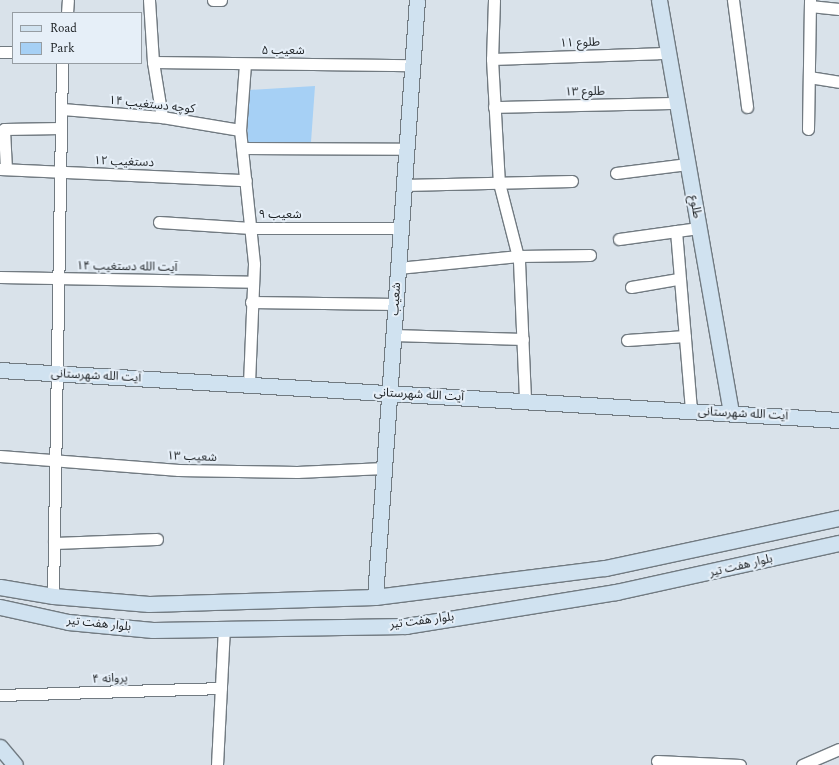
<!DOCTYPE html>
<html>
<head>
<meta charset="utf-8">
<style>
	body { margin:0 }
	#map { position:relative; width:839px; height:765px; overflow:hidden; background:#d9e2ea; font-family:Spectral,"Noto Sans Arabic",serif }
	div>[style] { position:absolute }
	.green>* { inset:0; background:#a6d0f5 }
	.roads { filter:drop-shadow(1px 0 #717a81) drop-shadow(-1px 0 #717a81) drop-shadow(0 1px #717a81) drop-shadow(0 -1px #717a81) }
	.street>* { height:11px; margin:-5.5px; padding:0 5.5px; transform-origin:5.5px; border-radius:5.5px; background:#fff }
	.secondary>* { height:15px; margin:-7.5px; padding:0 7.5px; transform-origin:7.5px; border-radius:7.5px; background:#d0e2f0 }
	span { translate:-50% -50%; white-space:nowrap; text-align:center; line-height:1.15; -webkit-text-stroke:4px #e6eff8; paint-order:stroke }
	.street-label { font-size:12px; color:#1d2124 }
	.legend { position:absolute; left:12px; top:12px; width:130px; height:52px; box-sizing:border-box; background:#e6eff8; border:1px solid #969da3; margin:0; padding:5px 7px; list-style:none; font-size:12px; color:#1d2124 }
	.legend li { display:flex; align-items:center; gap:8px; height:20px }
	.legend b { width:20px; border:1px solid #969da3 }
</style>
</head>
<body>
<div id="map">
	<div class="green">
		<div style="clip-path:polygon(315px 86px,311px 142px,247px 142px,249px 90px)"></div>
	</div>
	<div class="roads">
		<div class="street">
			<div style="left:149px;top:0;width:62px;rotate:86.3deg"></div>
			<div style="left:153px;top:62px;width:56px;rotate:80.7deg"></div>
			<div style="left:213px;top:0;width:8px"></div>
			<div style="left:494px;top:0;width:59px;rotate:91.9deg"></div>
			<div style="left:492px;top:59px;width:124px;rotate:86.8deg"></div>
			<div style="left:499px;top:183px;width:81px;rotate:75.6deg"></div>
			<div style="left:519px;top:261px;width:140px;rotate:87.5deg"></div>
			<div style="left:733px;top:0;width:108px;rotate:82.5deg"></div>
			<div style="left:810px;top:6px;width:29px;rotate:6deg"></div>
			<div style="left:67px;top:13px;width:13px;rotate:-86deg"></div>
			<div style="left:0;top:52px;width:13px"></div>
			<div style="left:492px;top:59px;width:176px;rotate:-2deg"></div>
			<div style="left:153px;top:62px;width:259px;rotate:0.7deg"></div>
			<div style="left:245px;top:64px;width:66px;rotate:94.3deg"></div>
			<div style="left:240px;top:130px;width:135px;rotate:84deg"></div>
			<div style="left:254px;top:264px;width:121px;rotate:92.4deg"></div>
			<div style="left:809px;top:77px;width:30px;rotate:9deg"></div>
			<div style="left:494px;top:107px;width:183px;rotate:-1.3deg"></div>
			<div style="left:62px;top:109px;width:100px;rotate:4.6deg"></div>
			<div style="left:162px;top:117px;width:79px;rotate:9.5deg"></div>
			<div style="left:808px;top:129px;width:129px;rotate:-89.1deg"></div>
			<div style="left:242px;top:148px;width:164px;rotate:0.3deg"></div>
			<div style="left:0;top:169px;width:246px;rotate:2.6deg"></div>
			<div style="left:6px;top:169px;width:40px;rotate:-92.9deg"></div>
			<div style="left:4px;top:129px;width:57px;rotate:-1deg"></div>
			<div style="left:616px;top:173px;width:72px;rotate:-7.2deg"></div>
			<div style="left:404px;top:185px;width:168px;rotate:-1.4deg"></div>
			<div style="left:159px;top:222px;width:92px;rotate:3.7deg"></div>
			<div style="left:251px;top:228px;width:150px"></div>
			<div style="left:676px;top:231px;width:181px;rotate:85.2deg"></div>
			<div style="left:619px;top:239px;width:80px;rotate:-7.9deg"></div>
			<div style="left:398px;top:268px;width:121px;rotate:-5.7deg"></div>
			<div style="left:518px;top:256px;width:72px;rotate:-0.8deg"></div>
			<div style="left:0;top:277px;width:253px;rotate:1.1deg"></div>
			<div style="left:631px;top:287px;width:48px;rotate:-9.7deg"></div>
			<div style="left:251px;top:302px;width:145px;rotate:0.8deg"></div>
			<div style="left:393px;top:335px;width:130px;rotate:1.8deg"></div>
			<div style="left:627px;top:340px;width:58px;rotate:-3.9deg"></div>
			<div style="left:0;top:456px;width:179px;rotate:4.5deg"></div>
			<div style="left:178px;top:470px;width:119px;rotate:1deg"></div>
			<div style="left:297px;top:472px;width:87px;rotate:-2.6deg"></div>
			<div style="left:54px;top:543px;width:103px;rotate:-2.2deg"></div>
			<div style="left:53px;top:596px;width:533px;rotate:-89.03deg"></div>
			<div style="left:0;top:695px;width:221px;rotate:-1.8deg"></div>
			<div style="left:657px;top:761px;width:83px;rotate:2.8deg"></div>
			<div style="left:217px;top:765px;width:138px;rotate:-87.1deg"></div>
			<div style="left:802px;top:765px;width:40px;rotate:-23.4deg"></div>
		</div>
		<div class="secondary">
			<div style="left:659px;top:0;width:419px;rotate:80.1deg"></div>
			<div style="left:0;top:370px;width:840px;rotate:3.41deg"></div>
			<div style="left:0;top:587px;width:54px;rotate:9.6deg"></div>
			<div style="left:53px;top:596px;width:96px;rotate:4.8deg"></div>
			<div style="left:149px;top:604px;width:226px;rotate:-1.8deg"></div>
			<div style="left:375px;top:597px;width:232px;rotate:-7.2deg"></div>
			<div style="left:605px;top:568px;width:239px;rotate:-12.1deg"></div>
			<div style="left:375px;top:597px;width:598px;rotate:-85.98deg"></div>
			<div style="left:0;top:607px;width:70px;rotate:12.4deg"></div>
			<div style="left:68px;top:622px;width:85px;rotate:5.4deg"></div>
			<div style="left:153px;top:630px;width:253px;rotate:-0.9deg"></div>
			<div style="left:406px;top:626px;width:213px;rotate:-9.2deg"></div>
			<div style="left:616px;top:592px;width:228px;rotate:-12.4deg"></div>
			<div style="left:0;top:747px;width:23px;rotate:50deg"></div>
		</div>
	</div>
	<div class="street-label">
		<span style="left:580px;top:43px;rotate:-2deg">طلوع ۱۱</span>
		<span style="left:283px;top:51px">شعیب ۵</span>
		<span style="left:585px;top:92px;rotate:-1deg">طلوع ۱۳</span>
		<span style="left:152px;top:105px;rotate:6deg">کوچه دستغیب ۱۴</span>
		<span style="left:124px;top:162px;rotate:2deg">دستغیب ۱۲</span>
		<span style="left:695px;top:207px;rotate:80deg">طلوع</span>
		<span style="left:280px;top:215px">شعیب ۹</span>
		<span style="left:127px;top:267px;rotate:1deg">آیت الله دستغیب ۱۴</span>
		<span style="left:396px;top:299px;rotate:-86deg">شعیب</span>
		<span style="left:96px;top:376px;rotate:3deg">آیت الله شهرستانی</span>
		<span style="left:419px;top:395px;rotate:3deg">آیت الله شهرستانی</span>
		<span style="left:743px;top:414px;rotate:3deg">آیت الله شهرستانی</span>
		<span style="left:192px;top:457px;rotate:2deg">شعیب ۱۳</span>
		<span style="left:741px;top:566px;rotate:-13deg">بلوار هفت تیر</span>
		<span style="left:422px;top:621px;rotate:-7deg">بلوار هفت تیر</span>
		<span style="left:99px;top:624px;rotate:6deg">بلوار هفت تیر</span>
		<span style="left:110px;top:679px;rotate:-2deg">پروانه ۴</span>
	</div>
	<ul class="legend">
	<li><b style="height:5px;background:#d0e2f0"></b>Road</li>
	<li><b style="height:11px;background:#a6d0f5"></b>Park</li>
	</ul>
</div>
</body>
</html>
